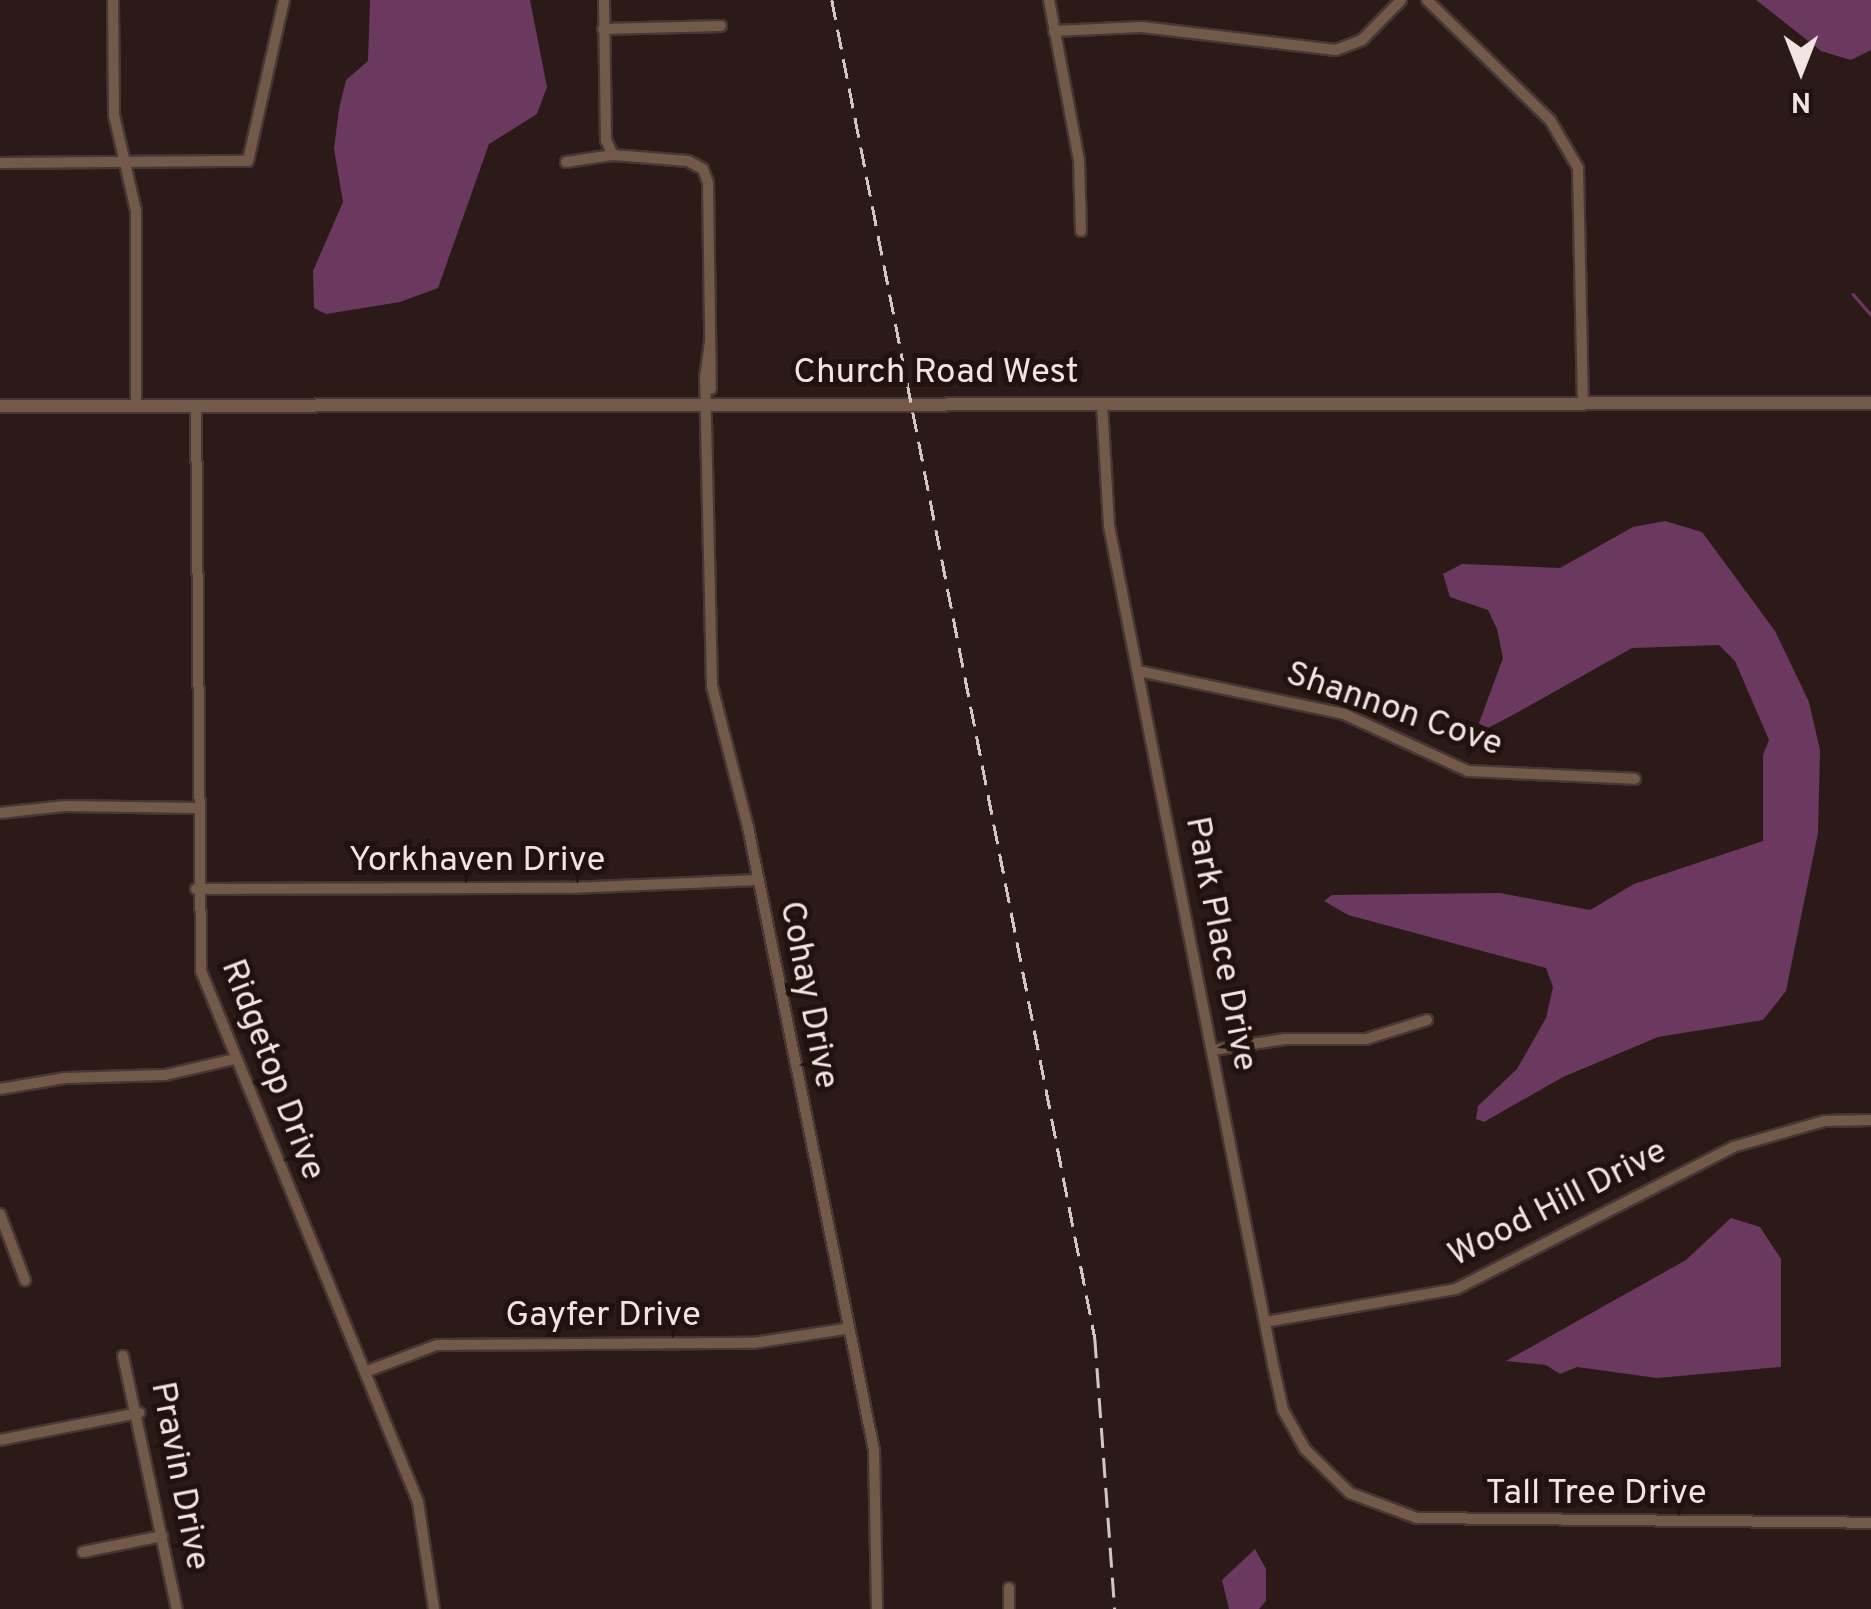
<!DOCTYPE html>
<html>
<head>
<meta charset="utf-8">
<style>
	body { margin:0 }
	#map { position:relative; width:1871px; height:1609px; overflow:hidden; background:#2b1a18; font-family:Overpass,sans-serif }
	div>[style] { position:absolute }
	.water>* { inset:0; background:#6b3960 }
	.stream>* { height:2.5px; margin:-1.25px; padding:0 1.25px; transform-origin:1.25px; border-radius:1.25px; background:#6b3960 }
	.roads { filter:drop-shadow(2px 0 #473634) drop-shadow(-2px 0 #473634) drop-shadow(0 2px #473634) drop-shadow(0 -2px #473634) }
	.minor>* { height:10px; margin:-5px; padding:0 5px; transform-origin:5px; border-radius:5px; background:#72594a }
	.tertiary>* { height:12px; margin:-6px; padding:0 6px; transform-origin:6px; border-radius:6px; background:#72594a }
	.rail>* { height:2.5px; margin-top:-1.25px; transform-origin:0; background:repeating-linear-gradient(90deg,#d4c6c5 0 20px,transparent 0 30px) }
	span { translate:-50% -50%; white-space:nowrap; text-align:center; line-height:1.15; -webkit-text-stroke:10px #21110f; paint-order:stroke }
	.street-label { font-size:35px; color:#f1e4e3 }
	.north { position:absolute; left:1751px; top:20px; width:100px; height:100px; -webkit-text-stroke:8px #21110f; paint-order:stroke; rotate:180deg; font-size:28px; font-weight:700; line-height:40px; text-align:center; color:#f1e4e3 }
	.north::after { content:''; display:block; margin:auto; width:35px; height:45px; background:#f1e4e3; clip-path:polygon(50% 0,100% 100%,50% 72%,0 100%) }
</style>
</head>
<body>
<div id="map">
	<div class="water">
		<div style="clip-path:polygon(370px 0,530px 0,547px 87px,537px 114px,489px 144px,438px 288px,400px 302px,326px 314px,314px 308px,313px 271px,343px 202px,334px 149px,339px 109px,346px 80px,368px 61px)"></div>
		<div style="clip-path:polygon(1756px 0,1871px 0,1871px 50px,1851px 60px,1821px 51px)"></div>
		<div style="clip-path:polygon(1665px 521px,1702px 532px,1775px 631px,1809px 702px,1820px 750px,1818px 833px,1786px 991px,1763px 1020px,1658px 1037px,1563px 1077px,1484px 1122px,1476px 1119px,1478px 1106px,1517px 1069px,1546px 1018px,1553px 987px,1546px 968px,1348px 915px,1324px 901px,1332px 895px,1500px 893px,1590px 910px,1634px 884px,1763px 841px,1763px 755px,1769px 740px,1735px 661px,1719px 645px,1632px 648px,1511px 716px,1486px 729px,1479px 723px,1503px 658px,1497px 629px,1488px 610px,1450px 597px,1443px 574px,1462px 564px,1560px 568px,1633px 527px)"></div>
		<div style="clip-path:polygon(1731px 1218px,1760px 1227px,1781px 1259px,1781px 1367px,1657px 1378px,1577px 1367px,1560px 1374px,1546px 1365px,1506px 1361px,1686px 1260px)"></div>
		<div style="clip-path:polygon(1255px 1549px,1266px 1569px,1266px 1601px,1259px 1609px,1229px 1609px,1222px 1580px)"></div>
	</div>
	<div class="stream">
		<div style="left:1853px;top:294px;width:28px;rotate:49deg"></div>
	</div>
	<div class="roads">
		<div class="minor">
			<div style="left:113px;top:0;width:115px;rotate:89.5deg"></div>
			<div style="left:114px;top:115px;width:98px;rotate:77.1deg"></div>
			<div style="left:136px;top:211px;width:193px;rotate:90deg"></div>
			<div style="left:604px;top:0;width:140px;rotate:89.2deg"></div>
			<div style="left:606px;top:140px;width:17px;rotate:65deg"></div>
			<div style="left:1049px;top:0;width:163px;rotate:79.4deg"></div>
			<div style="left:1079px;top:160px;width:71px;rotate:88.4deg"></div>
			<div style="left:1427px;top:0;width:172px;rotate:44.3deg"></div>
			<div style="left:1550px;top:120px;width:56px;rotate:59.7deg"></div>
			<div style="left:1578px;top:168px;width:234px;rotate:88.8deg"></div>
			<div style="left:603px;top:29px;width:118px;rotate:-1.5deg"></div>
			<div style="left:1054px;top:31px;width:88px;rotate:-2.6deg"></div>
			<div style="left:1142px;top:27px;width:195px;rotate:6.8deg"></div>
			<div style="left:1336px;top:50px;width:28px;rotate:-21deg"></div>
			<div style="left:1362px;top:40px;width:56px;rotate:-45.7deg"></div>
			<div style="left:566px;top:162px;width:48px;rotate:-8.5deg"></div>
			<div style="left:613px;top:155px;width:75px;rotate:4.6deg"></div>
			<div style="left:688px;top:161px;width:17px;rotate:28deg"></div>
			<div style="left:703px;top:169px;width:15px;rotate:70deg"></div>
			<div style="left:708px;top:183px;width:206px;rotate:89.2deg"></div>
			<div style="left:0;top:163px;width:248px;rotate:-0.5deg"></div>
			<div style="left:248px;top:161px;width:165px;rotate:-77.4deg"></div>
			<div style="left:710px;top:342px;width:35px;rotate:98deg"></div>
			<div style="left:705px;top:377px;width:309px;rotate:88.7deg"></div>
			<div style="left:712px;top:686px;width:146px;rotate:75.7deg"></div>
			<div style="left:748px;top:827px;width:636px;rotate:78.57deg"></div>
			<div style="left:874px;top:1450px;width:159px;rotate:88.9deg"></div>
			<div style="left:1102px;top:404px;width:122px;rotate:86.7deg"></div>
			<div style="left:1109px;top:526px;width:859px;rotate:78.93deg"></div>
			<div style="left:1274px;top:1369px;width:42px;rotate:77.6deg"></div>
			<div style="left:1283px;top:1410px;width:45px;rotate:60.6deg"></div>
			<div style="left:1305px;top:1449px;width:63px;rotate:44.4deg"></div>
			<div style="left:1350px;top:1493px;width:72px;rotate:20.5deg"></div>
			<div style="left:1417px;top:1518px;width:454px;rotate:0.6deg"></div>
			<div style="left:196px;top:405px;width:566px;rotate:89.49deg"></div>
			<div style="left:201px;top:971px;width:574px;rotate:67.77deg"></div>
			<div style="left:418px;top:1502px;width:108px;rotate:81.5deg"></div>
			<div style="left:1138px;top:671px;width:210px;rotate:11.8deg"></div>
			<div style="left:1344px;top:714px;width:136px;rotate:24.7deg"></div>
			<div style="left:1468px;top:771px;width:167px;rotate:2.7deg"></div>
			<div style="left:0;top:813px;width:65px;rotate:-6.1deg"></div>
			<div style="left:65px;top:806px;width:132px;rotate:0.9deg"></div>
			<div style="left:196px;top:889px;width:373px;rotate:-0.2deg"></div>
			<div style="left:569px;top:888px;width:189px;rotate:-2.4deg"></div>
			<div style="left:1213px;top:1050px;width:73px;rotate:-8.7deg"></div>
			<div style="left:1285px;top:1039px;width:81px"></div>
			<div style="left:1366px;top:1039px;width:64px;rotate:-17.3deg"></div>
			<div style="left:0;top:1089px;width:66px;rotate:-9.6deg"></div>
			<div style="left:65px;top:1078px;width:100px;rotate:-1.7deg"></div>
			<div style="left:165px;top:1075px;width:72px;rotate:-12.9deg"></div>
			<div style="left:0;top:1214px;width:71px;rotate:69.3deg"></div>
			<div style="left:1265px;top:1322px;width:194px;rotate:-9.8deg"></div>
			<div style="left:1456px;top:1289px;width:311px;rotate:-27.1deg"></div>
			<div style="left:1733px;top:1147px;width:95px;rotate:-15.9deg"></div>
			<div style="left:1824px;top:1121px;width:47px;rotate:-1.2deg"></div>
			<div style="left:123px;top:1356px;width:259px;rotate:78deg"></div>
			<div style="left:365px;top:1372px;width:77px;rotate:-20.6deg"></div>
			<div style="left:437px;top:1345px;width:316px;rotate:-0.4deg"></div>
			<div style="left:753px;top:1343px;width:93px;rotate:-8.7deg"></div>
			<div style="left:0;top:1440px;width:142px;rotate:-11deg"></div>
			<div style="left:83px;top:1552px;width:81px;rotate:-11.4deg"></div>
			<div style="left:1009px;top:1588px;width:21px;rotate:90deg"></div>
		</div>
		<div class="tertiary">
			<div style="left:0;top:406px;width:1871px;rotate:-0.09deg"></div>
		</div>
	</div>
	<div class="rail">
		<div style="left:832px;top:0;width:1364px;rotate:78.88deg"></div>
		<div style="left:1095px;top:1338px;width:272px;rotate:85.8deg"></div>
	</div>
	<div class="street-label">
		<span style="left:936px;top:373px">Church Road West</span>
		<span style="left:1394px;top:710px;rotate:19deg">Shannon Cove</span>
		<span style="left:477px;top:861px">Yorkhaven Drive</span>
		<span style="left:1220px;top:944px;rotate:79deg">Park Place Drive</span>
		<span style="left:808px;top:995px;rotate:79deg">Cohay Drive</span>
		<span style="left:272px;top:1070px;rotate:69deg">Ridgetop Drive</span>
		<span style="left:1558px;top:1204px;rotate:-27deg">Wood Hill Drive</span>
		<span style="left:603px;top:1316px">Gayfer Drive</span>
		<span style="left:179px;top:1476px;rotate:79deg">Pravin Drive</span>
		<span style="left:1596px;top:1494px">Tall Tree Drive</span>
	</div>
	<div class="north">N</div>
</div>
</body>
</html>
